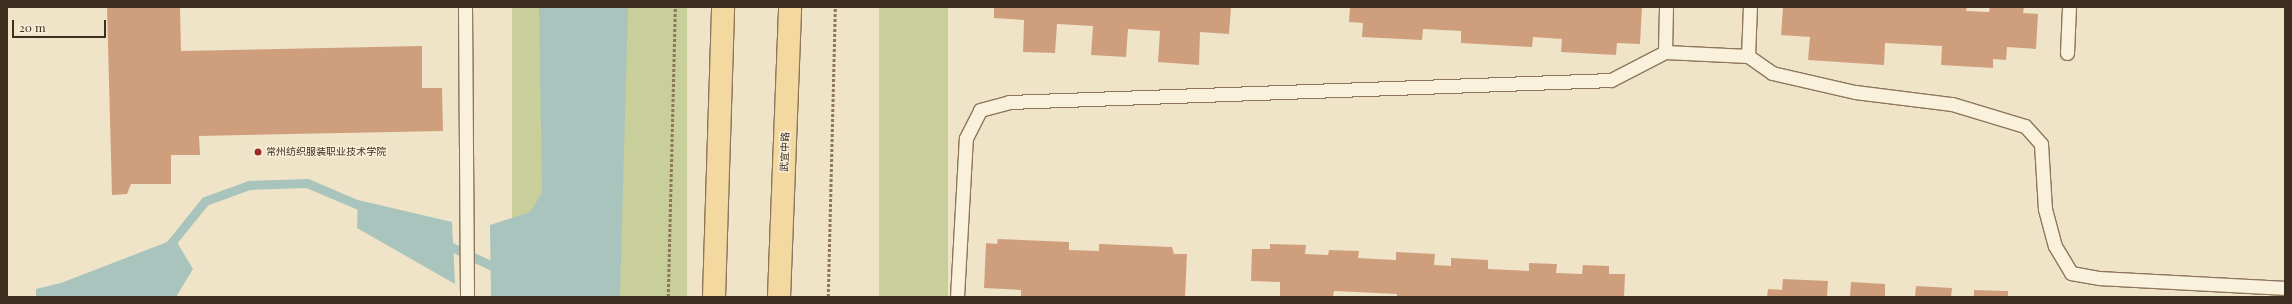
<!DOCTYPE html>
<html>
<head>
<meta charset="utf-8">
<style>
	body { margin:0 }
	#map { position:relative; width:2292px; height:304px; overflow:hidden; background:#f0e4c8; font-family:"Playfair Display","Noto Sans SC",serif }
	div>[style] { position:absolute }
	.green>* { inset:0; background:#c9cf9b; transform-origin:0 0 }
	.water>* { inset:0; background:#a9c4bc }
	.stream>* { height:9px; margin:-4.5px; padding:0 4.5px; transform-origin:4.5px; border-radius:4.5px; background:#a9c4bc }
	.building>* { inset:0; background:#cf9f7d }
	.path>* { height:2.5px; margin-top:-1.25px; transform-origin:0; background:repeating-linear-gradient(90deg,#8d765c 0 3px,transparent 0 5px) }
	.roads { filter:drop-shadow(1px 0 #8d765c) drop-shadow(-1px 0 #8d765c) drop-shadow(0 1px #8d765c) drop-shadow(0 -1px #8d765c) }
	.service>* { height:13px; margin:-6.5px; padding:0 6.5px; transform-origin:6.5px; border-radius:6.5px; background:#faf1dc }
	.primary>* { height:22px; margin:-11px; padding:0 11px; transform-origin:11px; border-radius:11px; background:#f3d9a0 }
	.dots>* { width:11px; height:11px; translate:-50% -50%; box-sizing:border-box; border:2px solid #f7eed8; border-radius:50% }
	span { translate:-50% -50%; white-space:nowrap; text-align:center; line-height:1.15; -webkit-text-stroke:3px #f7eed8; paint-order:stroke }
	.poi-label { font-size:10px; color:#3d2e20 }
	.left { translate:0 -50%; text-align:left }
	.street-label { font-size:10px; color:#3d2e20 }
	.frame { position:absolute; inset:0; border:8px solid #3d2e20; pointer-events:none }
	.scale { position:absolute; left:12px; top:20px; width:94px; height:18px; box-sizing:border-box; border:2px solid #3d2e20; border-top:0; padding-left:5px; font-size:12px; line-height:14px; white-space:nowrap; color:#3d2e20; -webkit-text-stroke:3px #f7eed8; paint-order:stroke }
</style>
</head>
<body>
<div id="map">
	<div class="green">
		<div style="left:512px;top:7px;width:175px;height:290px"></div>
		<div style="left:879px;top:7px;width:69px;height:290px"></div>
	</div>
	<div class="water">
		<div style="clip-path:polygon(539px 7px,628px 7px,620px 297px,491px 297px,490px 225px,530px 212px,542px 193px)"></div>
		<div style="clip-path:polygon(358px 200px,452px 222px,455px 284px,357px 228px)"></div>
		<div style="clip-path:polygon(175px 239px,193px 269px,176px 297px,36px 297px,36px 289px,61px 283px)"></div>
	</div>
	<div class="stream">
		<div style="left:443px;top:243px;width:64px;rotate:25deg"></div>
		<div style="left:167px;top:248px;width:60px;rotate:-51deg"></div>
		<div style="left:205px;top:201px;width:47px;rotate:-20deg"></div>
		<div style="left:249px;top:185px;width:58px;rotate:-2deg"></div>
		<div style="left:307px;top:183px;width:66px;rotate:23.1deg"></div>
	</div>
	<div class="building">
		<div style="clip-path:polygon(107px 7px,180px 7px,181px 51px,422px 46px,422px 88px,442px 88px,443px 131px,199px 136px,200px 155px,171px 155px,171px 184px,131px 184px,127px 194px,112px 195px)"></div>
		<div style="clip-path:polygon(994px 7px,1231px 7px,1229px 34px,1200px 32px,1199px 65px,1158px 62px,1160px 31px,1128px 29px,1126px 57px,1091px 55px,1093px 26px,1057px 24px,1055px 53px,1023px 52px,1024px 20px,994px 18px)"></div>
		<div style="clip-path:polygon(1350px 7px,1642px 7px,1640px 44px,1617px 43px,1616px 55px,1561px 52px,1562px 39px,1533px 37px,1532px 47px,1461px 43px,1461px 31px,1423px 29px,1422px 40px,1362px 37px,1363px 23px,1349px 22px)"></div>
		<div style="clip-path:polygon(1783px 7px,1967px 7px,1966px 11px,1989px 12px,1990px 7px,2024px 7px,2023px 13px,2038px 14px,2036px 49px,2007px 47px,2006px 60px,1993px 59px,1993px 68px,1941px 65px,1942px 46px,1885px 43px,1884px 65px,1808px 60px,1810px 37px,1781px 35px)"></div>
		<div style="clip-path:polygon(998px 239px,1069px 242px,1069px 250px,1099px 251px,1099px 244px,1172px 247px,1174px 254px,1187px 254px,1185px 297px,1021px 297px,1021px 290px,984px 288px,986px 243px,997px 244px)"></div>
		<div style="clip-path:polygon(1270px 244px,1306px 245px,1305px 254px,1328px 255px,1329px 250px,1359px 251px,1358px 258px,1396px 260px,1396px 252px,1435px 254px,1434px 265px,1451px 266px,1451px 258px,1488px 260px,1488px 269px,1529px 271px,1529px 263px,1557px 264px,1556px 273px,1582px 274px,1583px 265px,1609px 266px,1609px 274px,1625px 274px,1624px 297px,1397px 297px,1397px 294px,1334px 291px,1333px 297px,1280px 297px,1280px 282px,1251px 281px,1252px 249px,1270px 249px)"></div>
		<div style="clip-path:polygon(1783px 279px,1828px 281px,1827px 296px,1832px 297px,1767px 297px,1768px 289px,1782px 290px)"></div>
		<div style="clip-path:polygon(1851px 282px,1885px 284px,1885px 297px,1850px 297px)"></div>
		<div style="clip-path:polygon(1916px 286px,1952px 288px,1951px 297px,1915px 297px)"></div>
		<div style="clip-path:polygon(1974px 290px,2008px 291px,2008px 297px,1974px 297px)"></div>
	</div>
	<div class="path">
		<div style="left:668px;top:297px;width:290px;rotate:-88.6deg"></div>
		<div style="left:828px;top:297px;width:290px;rotate:-88.6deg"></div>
	</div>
	<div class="roads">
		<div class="service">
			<div style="left:465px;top:7px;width:290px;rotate:89.6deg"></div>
			<div style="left:1666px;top:7px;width:45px;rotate:91.3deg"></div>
			<div style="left:1665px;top:52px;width:83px;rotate:2.8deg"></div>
			<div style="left:1748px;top:56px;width:49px;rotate:-87.7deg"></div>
			<div style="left:2067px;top:53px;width:46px;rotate:-87.5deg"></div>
			<div style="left:1748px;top:56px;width:29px;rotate:35deg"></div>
			<div style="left:1772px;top:73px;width:85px;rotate:12.9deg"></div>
			<div style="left:1855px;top:92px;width:98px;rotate:7.1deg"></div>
			<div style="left:1952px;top:104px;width:76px;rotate:16.8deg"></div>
			<div style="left:2025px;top:126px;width:24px;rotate:48deg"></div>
			<div style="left:2041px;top:144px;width:65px;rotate:86.5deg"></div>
			<div style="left:2045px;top:209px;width:38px;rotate:75deg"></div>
			<div style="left:2055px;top:246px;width:31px;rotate:59deg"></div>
			<div style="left:2071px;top:273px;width:29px;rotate:10deg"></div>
			<div style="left:2100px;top:278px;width:185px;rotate:3.1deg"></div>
			<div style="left:957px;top:297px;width:159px;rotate:-86.8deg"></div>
			<div style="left:966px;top:138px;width:31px;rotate:-63deg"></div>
			<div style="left:980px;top:110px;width:30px;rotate:-15deg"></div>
			<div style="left:1009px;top:102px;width:602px;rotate:-2.09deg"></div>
			<div style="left:1611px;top:80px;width:61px;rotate:-27.4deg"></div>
		</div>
		<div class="primary">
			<div style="left:714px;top:297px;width:290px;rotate:-88.2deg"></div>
			<div style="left:779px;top:297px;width:290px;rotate:-87.8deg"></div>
		</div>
	</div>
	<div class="dots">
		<div style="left:258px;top:152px;background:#9e2a2b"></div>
	</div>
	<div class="poi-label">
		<span class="left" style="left:266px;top:152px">常州纺织服装职业技术学院</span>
	</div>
	<div class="street-label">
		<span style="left:785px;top:152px;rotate:-88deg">武宜中路</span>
	</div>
	<div class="frame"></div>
	<div class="scale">20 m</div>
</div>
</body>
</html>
